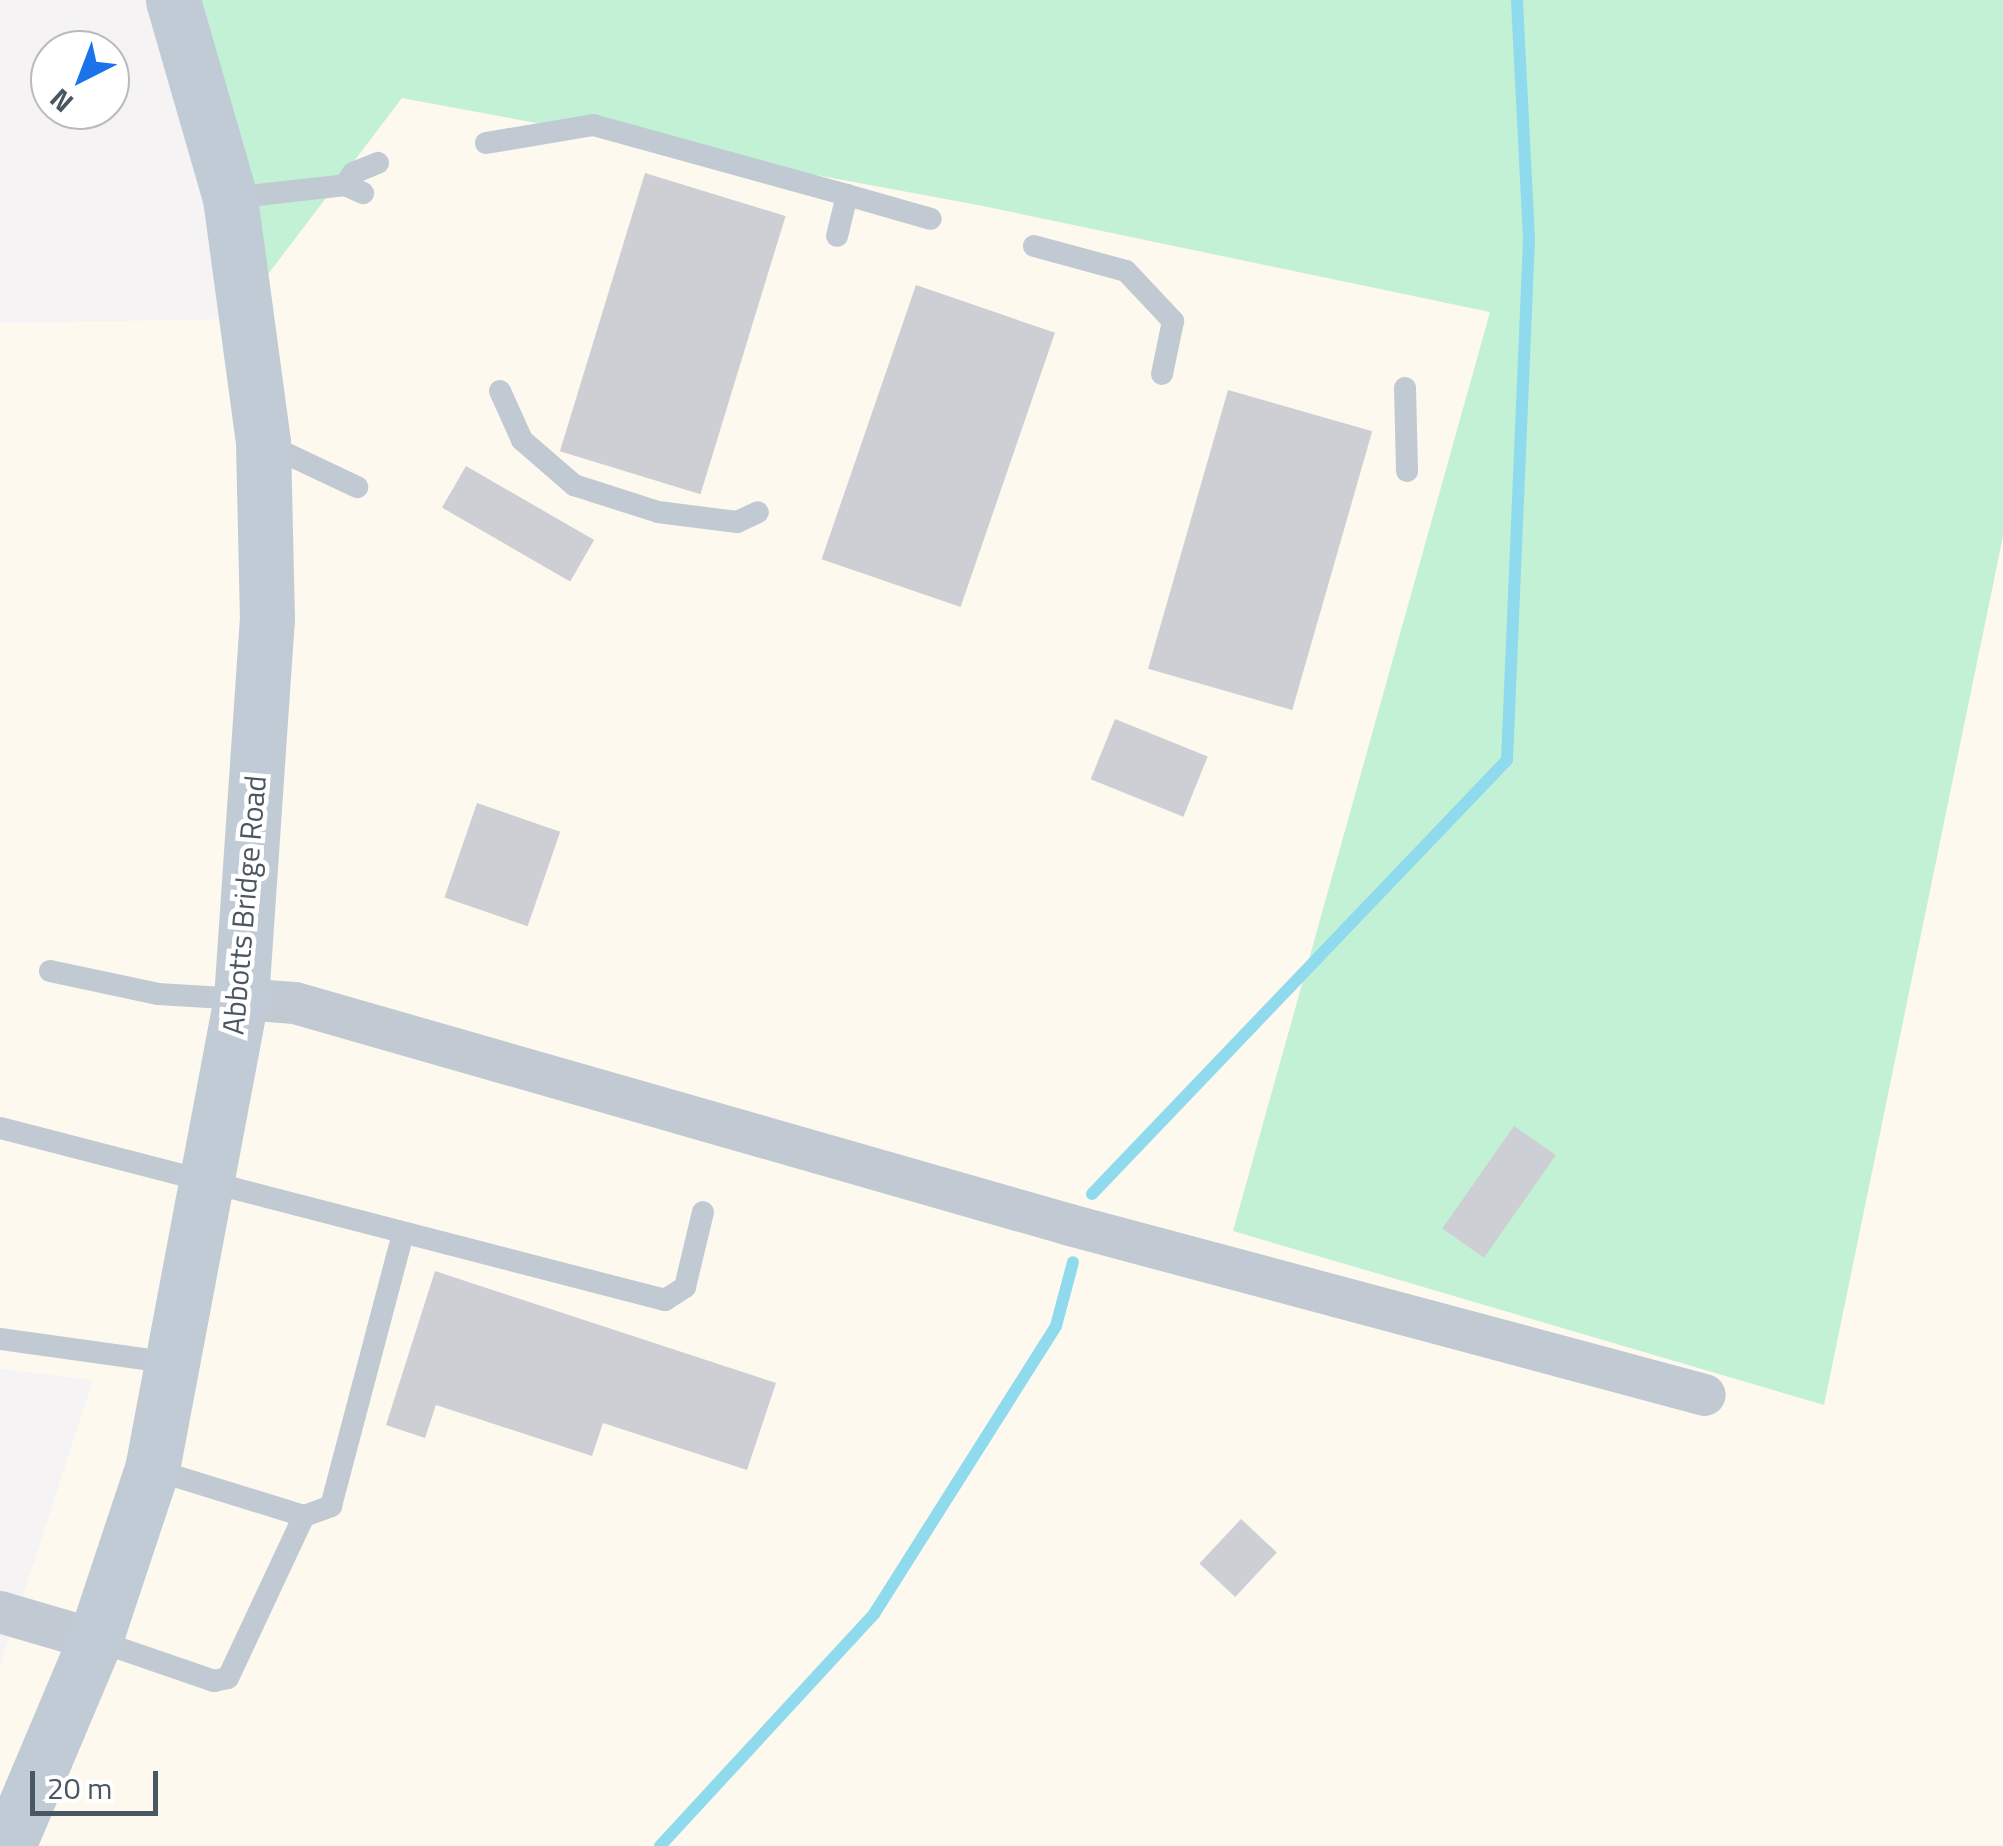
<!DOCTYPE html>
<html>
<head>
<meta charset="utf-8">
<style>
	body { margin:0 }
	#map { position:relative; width:2003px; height:1846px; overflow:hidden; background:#f5f3f3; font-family:"Titillium Web",sans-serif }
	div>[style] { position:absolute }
	.commercial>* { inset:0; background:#fdf9ef }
	.green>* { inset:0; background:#c3f1d5 }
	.stream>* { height:12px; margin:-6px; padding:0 6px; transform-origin:6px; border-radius:6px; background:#90daee }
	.building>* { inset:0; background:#cdcfd5; transform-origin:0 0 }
	.service>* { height:22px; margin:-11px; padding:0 11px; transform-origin:11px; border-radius:11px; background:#c1cad2 }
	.minor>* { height:42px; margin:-21px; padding:0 21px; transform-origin:21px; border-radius:21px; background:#c1cad2 }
	.secondary>* { height:55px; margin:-27.5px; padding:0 27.5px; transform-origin:27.5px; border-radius:27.5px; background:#c1cbd6 }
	span { translate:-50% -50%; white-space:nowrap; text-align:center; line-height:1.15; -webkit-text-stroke:9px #fff; paint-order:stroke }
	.street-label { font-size:30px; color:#4a5661 }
	.north { position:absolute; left:30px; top:30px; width:100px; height:100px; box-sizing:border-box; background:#fff; border:2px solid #b7bbc0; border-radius:50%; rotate:222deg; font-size:28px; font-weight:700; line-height:40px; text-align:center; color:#4a5661 }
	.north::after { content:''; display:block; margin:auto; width:35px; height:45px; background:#1a73e8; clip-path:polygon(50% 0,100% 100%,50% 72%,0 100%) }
	.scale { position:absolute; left:30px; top:1771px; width:128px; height:45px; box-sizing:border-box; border:5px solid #4a5661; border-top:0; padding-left:12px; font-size:30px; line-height:35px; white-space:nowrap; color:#4a5661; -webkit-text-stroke:8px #fff; paint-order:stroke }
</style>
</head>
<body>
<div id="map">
	<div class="commercial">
		<div style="clip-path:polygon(401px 98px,978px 205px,1491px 312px,1233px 1230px,1824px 1404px,2003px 536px,2003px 1846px,0 1846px,0 1666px,93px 1380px,0 1369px,0 323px,234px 319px)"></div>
	</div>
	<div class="green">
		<div style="clip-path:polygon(192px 0,2003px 0,2003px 536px,1824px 1405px,1233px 1231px,1490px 312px,978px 205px,402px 98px,234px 319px)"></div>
	</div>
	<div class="stream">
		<div style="left:1092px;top:1194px;width:600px;rotate:-46.28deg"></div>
		<div style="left:1507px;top:760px;width:521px;rotate:-87.58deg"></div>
		<div style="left:1529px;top:239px;width:239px;rotate:-92.9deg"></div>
		<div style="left:660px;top:1846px;width:316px;rotate:-47.3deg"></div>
		<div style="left:874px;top:1614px;width:341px;rotate:-57.7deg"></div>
		<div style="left:1056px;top:1326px;width:66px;rotate:-75.1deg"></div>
	</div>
	<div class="building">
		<div style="left:645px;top:173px;width:147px;height:291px;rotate:17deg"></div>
		<div style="left:916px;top:285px;width:147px;height:290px;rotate:19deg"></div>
		<div style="left:1228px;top:390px;width:150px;height:290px;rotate:16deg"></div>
		<div style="left:466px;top:466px;width:148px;height:48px;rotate:30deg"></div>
		<div style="left:1115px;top:719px;width:100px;height:65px;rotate:22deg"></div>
		<div style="left:477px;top:803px;width:88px;height:100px;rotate:19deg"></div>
		<div style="left:1514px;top:1126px;width:51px;height:125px;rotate:35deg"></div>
		<div style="clip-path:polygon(435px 1271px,776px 1383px,747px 1470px,603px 1423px,592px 1456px,436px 1405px,425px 1438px,386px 1425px)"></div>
		<div style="left:1241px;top:1519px;width:49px;height:61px;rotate:43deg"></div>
	</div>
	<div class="service">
		<div style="left:486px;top:143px;width:109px;rotate:-9.5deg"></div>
		<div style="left:593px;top:125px;width:263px;rotate:15.4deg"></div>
		<div style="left:847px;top:195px;width:42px;rotate:103.7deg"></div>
		<div style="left:345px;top:185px;width:14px;rotate:-56deg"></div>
		<div style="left:353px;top:173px;width:27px;rotate:-22deg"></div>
		<div style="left:847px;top:195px;width:87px;rotate:15.9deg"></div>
		<div style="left:230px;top:198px;width:116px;rotate:-6.4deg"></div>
		<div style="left:345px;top:185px;width:20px;rotate:24deg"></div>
		<div style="left:1034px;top:246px;width:95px;rotate:15.2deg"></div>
		<div style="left:1126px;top:271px;width:69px;rotate:46.8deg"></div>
		<div style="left:1173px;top:321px;width:54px;rotate:101.7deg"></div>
		<div style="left:1405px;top:388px;width:83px;rotate:88.6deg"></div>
		<div style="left:500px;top:391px;width:54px;rotate:65.8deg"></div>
		<div style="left:522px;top:440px;width:69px;rotate:40.9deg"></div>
		<div style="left:574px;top:485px;width:88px;rotate:17.8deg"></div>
		<div style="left:658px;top:512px;width:80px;rotate:7.2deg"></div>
		<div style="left:737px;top:522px;width:23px;rotate:-25deg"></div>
		<div style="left:266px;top:444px;width:101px;rotate:25.3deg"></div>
		<div style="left:50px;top:971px;width:110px;rotate:12deg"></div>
		<div style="left:158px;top:994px;width:83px;rotate:3.4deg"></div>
		<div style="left:0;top:1128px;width:687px;rotate:14.5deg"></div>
		<div style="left:665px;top:1300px;width:24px;rotate:-33deg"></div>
		<div style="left:685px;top:1287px;width:77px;rotate:-76.5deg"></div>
		<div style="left:0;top:1339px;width:175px;rotate:7.9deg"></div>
		<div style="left:152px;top:1469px;width:159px;rotate:17.2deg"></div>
		<div style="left:304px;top:1516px;width:29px;rotate:-20deg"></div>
		<div style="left:331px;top:1506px;width:282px;rotate:-75.2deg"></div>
		<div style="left:95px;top:1640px;width:126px;rotate:19deg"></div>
		<div style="left:214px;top:1681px;width:14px;rotate:-12deg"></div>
		<div style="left:228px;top:1678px;width:179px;rotate:-64.9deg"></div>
	</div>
	<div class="minor">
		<div style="left:241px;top:999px;width:54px;rotate:4.2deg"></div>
		<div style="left:295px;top:1003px;width:806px;rotate:15.98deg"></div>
		<div style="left:1070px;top:1225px;width:657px;rotate:14.99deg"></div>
		<div style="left:0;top:1612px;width:99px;rotate:16.4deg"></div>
	</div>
	<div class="secondary">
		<div style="left:8px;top:1846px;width:224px;rotate:-67.1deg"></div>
		<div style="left:95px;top:1640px;width:180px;rotate:-71.6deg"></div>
		<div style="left:152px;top:1469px;width:478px;rotate:-79.3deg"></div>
		<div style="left:241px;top:999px;width:381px;rotate:-86.1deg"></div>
		<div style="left:267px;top:619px;width:177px;rotate:-91.3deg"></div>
		<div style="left:263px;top:442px;width:246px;rotate:-97.7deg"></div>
		<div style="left:230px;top:198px;width:206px;rotate:-106.1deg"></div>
	</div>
	<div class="street-label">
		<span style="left:244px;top:905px;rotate:-85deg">Abbotts Bridge Road</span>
	</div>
	<div class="north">N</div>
	<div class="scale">20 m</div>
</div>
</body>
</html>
